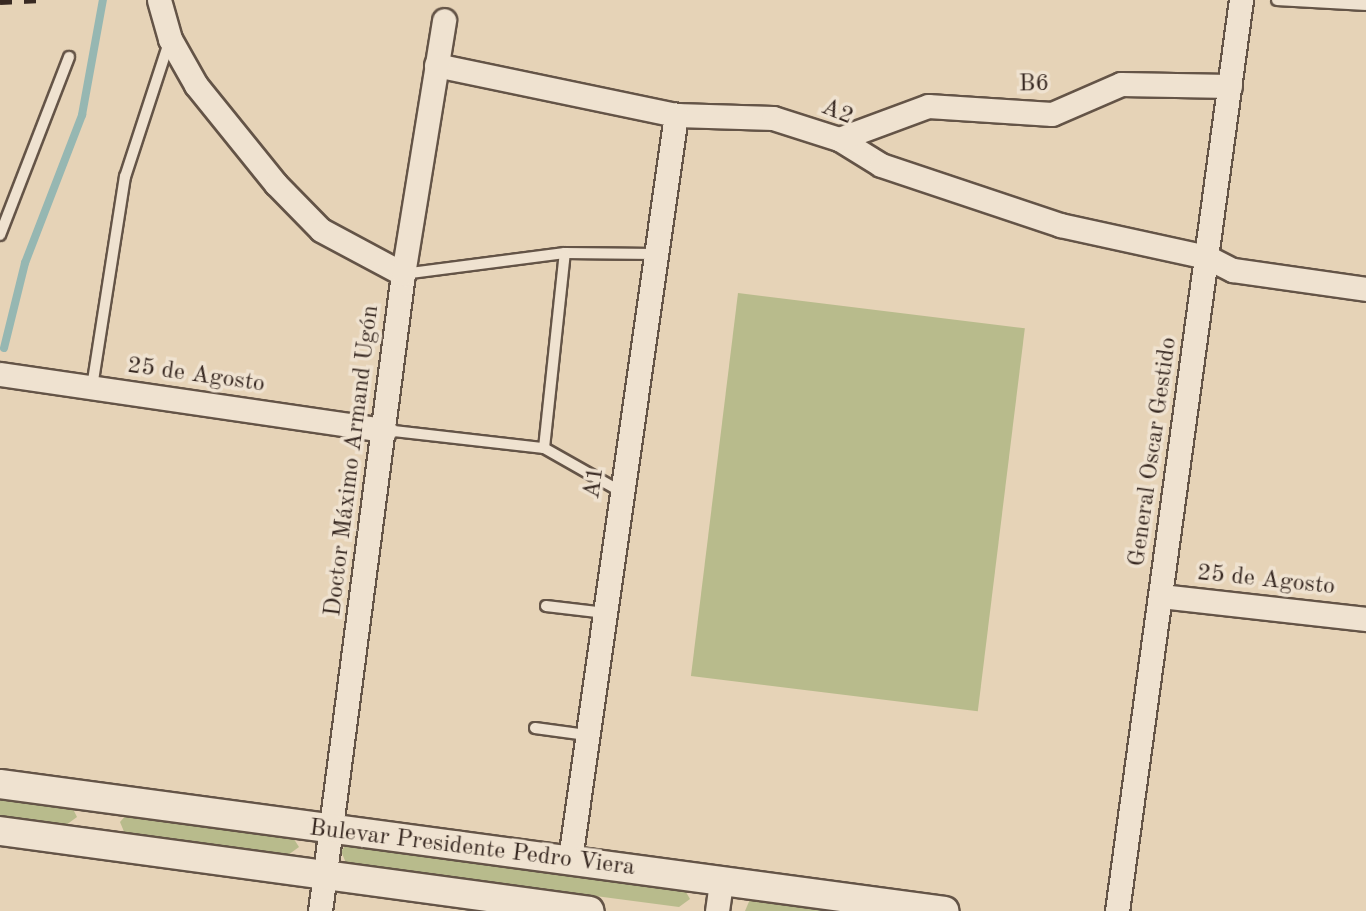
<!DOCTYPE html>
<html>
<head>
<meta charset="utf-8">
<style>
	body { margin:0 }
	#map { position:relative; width:1366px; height:911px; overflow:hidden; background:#e6d3b7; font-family:"Old Standard TT",serif }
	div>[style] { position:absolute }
	.green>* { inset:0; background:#b8bb8c; transform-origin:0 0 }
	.stream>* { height:8px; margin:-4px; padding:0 4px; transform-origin:4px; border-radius:4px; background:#96b7b2 }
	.roads { filter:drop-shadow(2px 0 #645447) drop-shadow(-2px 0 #645447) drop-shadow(0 2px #645447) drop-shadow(0 -2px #645447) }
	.service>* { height:10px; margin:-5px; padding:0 5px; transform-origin:5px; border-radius:5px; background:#efe2d0 }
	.minor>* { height:23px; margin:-11.5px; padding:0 11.5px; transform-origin:11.5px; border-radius:11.5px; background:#efe2d0 }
	.tertiary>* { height:28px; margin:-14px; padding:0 14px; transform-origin:14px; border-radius:14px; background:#efe2d0 }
	.rail>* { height:5px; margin-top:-2.5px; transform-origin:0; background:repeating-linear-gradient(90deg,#382922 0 12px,transparent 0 24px) }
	span { translate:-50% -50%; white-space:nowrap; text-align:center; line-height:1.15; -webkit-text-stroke:7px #efe2d0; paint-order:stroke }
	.street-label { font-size:24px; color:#382922 }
</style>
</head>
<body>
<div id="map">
	<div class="green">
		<div style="left:738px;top:293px;width:289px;height:386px;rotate:7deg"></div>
		<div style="clip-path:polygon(0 795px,71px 805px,77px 817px,66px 825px,0 816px)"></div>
		<div style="clip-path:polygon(127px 814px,292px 836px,299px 847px,288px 855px,125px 834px,120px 822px)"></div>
		<div style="clip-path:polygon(348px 843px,683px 887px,690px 899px,679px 907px,346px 863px,341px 851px)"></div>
		<div style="clip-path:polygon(751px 897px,846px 911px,745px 911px)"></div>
	</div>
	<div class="stream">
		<div style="left:4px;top:348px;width:88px;rotate:-76.1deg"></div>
		<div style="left:25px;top:263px;width:159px;rotate:-68.9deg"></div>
		<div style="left:82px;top:115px;width:117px;rotate:-79.7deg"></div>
	</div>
	<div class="roads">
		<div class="service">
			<div style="left:1277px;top:0;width:89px;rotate:3.2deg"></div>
			<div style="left:0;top:235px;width:191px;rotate:-68.8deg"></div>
			<div style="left:403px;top:274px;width:163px;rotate:-7.4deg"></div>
			<div style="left:565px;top:253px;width:90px;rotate:0.6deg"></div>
			<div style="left:92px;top:387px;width:213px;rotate:-81.1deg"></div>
			<div style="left:125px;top:177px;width:142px;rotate:-71.9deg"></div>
			<div style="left:385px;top:430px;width:160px;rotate:6.5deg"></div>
			<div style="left:544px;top:448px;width:87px;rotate:29.5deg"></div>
			<div style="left:544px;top:448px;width:196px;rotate:-83.9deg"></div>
			<div style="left:546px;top:606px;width:60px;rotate:6.7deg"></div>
			<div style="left:535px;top:728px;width:52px;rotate:7.7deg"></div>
		</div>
		<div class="minor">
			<div style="left:159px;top:0;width:41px;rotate:74.2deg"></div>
			<div style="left:170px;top:39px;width:53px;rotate:60.5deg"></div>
			<div style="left:196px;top:85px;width:127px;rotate:51.1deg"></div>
			<div style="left:276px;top:184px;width:64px;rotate:45.6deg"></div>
			<div style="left:321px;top:230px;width:93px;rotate:28.2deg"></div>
			<div style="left:436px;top:65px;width:245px;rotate:11.8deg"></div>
			<div style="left:676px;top:115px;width:97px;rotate:1.8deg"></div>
			<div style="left:773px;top:118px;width:69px;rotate:17.7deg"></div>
			<div style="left:839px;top:139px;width:49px;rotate:31.8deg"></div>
			<div style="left:881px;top:165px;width:189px;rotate:18.5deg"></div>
			<div style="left:1060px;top:225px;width:150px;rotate:12.3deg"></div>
			<div style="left:1207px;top:257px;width:29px;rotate:27deg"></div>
			<div style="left:1233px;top:270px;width:134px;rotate:8.1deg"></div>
			<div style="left:839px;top:139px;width:95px;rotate:-20.3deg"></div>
			<div style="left:928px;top:106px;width:124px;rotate:3.7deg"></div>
			<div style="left:1052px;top:114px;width:75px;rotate:-23.5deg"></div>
			<div style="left:1121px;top:84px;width:109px;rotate:1.1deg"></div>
			<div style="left:0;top:374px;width:389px;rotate:8.3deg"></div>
			<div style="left:1161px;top:596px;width:206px;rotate:6.4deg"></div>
			<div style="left:570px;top:859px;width:752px;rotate:-81.89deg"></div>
			<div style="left:320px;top:911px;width:642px;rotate:-82.58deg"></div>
			<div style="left:403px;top:274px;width:257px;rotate:-80.8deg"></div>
			<div style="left:717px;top:911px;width:29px;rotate:-82deg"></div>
			<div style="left:1117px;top:911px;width:919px;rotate:-82.25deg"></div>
		</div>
		<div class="tertiary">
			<div style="left:0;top:784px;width:953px;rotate:7.65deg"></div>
			<div style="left:0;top:831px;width:595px;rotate:7.72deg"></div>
		</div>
	</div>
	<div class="rail">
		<div style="left:0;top:2px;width:42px;rotate:-2.7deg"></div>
	</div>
	<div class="street-label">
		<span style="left:1034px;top:85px;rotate:-1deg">B6</span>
		<span style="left:837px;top:113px;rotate:22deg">A2</span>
		<span style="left:196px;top:376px;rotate:8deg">25 de Agosto</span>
		<span style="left:1154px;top:452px;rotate:-82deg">General Oscar Gestido</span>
		<span style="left:353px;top:461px;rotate:-83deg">Doctor Máximo Armand Ugón</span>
		<span style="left:595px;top:483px;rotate:-82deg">A1</span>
		<span style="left:1266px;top:581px;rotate:6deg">25 de Agosto</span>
		<span style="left:472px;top:849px;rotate:7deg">Bulevar Presidente Pedro Viera</span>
	</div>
</div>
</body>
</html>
